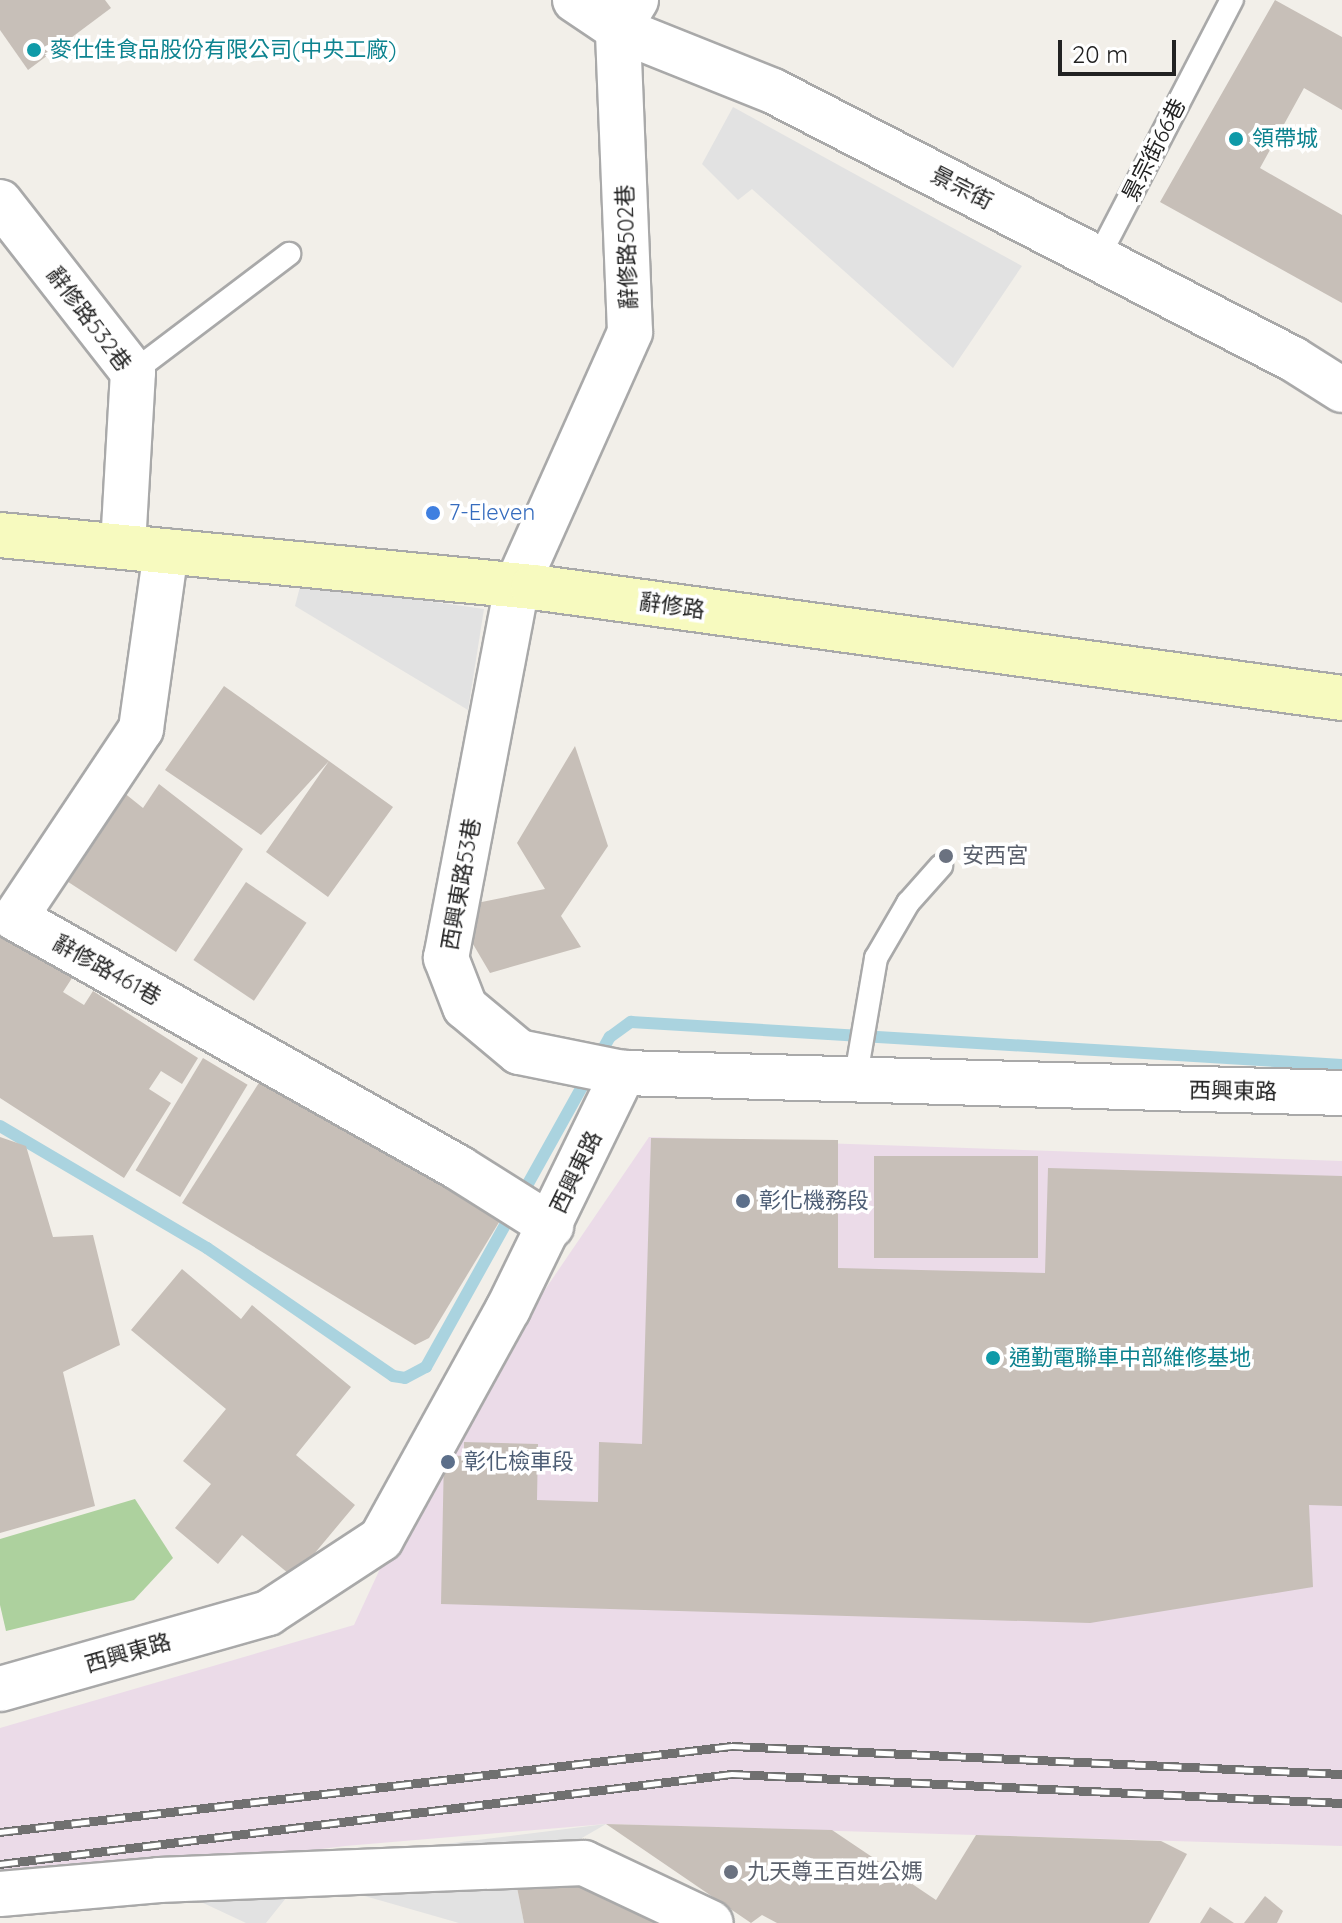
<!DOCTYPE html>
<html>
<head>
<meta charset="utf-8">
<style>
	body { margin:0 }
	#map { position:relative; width:1342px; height:1923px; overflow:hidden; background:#f2efe9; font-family:Quicksand,"Noto Sans TC",sans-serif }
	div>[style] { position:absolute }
	.industrial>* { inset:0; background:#ebdbe8 }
	.forest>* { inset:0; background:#add19e }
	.parking>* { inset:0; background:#e2e2e2 }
	.stream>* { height:12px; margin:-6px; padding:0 6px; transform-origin:6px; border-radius:6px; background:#aad3df }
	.building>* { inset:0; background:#c7bfb8; transform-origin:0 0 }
	.roads { filter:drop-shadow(2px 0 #a9a9a9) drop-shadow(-2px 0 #a9a9a9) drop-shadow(0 2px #a9a9a9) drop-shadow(0 -2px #a9a9a9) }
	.lane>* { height:22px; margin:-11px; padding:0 11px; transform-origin:11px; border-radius:11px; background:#fff }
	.street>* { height:44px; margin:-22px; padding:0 22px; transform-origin:22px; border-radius:22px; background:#fff }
	.secondary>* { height:44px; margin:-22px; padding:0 22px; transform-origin:22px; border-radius:22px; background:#f7fabf }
	.rail>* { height:9px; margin-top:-4.5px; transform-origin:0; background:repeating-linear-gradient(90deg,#fff 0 18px,#707070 0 36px); box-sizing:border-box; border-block:2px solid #707070 }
	.dots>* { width:22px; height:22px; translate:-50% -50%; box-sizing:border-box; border:4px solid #fff; border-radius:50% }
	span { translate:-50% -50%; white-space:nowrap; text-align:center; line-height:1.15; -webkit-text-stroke:7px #fff; paint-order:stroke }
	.culture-label { font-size:22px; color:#0d838f }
	.left { translate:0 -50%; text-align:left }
	.street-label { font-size:22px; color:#222 }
	.shop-label { font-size:22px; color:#366cbe }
	.worship-label { font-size:22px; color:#5b616d }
	.service-label { font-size:22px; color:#4e5e75 }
	.scale { position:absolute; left:1058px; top:40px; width:118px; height:36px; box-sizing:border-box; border:4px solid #222; border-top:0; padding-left:10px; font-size:24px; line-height:28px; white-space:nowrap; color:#222; -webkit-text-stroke:6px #fff; paint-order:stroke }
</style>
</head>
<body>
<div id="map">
	<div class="industrial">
		<div style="clip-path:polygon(649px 1137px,1342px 1161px,1342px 1846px,606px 1824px,345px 1846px,113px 1875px,0 1896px,0 1728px,354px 1625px,433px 1454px)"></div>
	</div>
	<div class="forest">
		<div style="clip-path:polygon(135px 1499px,173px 1558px,134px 1600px,6px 1631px,0 1605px,0 1539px)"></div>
	</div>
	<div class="parking">
		<div style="clip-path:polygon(733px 107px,1022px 266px,953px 368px,752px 189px,738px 200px,702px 164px)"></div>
		<div style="clip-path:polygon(301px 583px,484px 609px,468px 710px,295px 606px)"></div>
		<div style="clip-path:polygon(606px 1824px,515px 1877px,524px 1923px,459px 1923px,302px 1878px,266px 1923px,246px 1923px,154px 1880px)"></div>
	</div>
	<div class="stream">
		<div style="left:0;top:1126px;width:240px;rotate:30.5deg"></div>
		<div style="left:207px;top:1248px;width:226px;rotate:34.5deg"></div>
		<div style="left:393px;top:1376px;width:12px;rotate:9deg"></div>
		<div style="left:405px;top:1378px;width:24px;rotate:-28deg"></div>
		<div style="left:426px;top:1367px;width:378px;rotate:-60.9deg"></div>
		<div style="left:610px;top:1037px;width:26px;rotate:-36deg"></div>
		<div style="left:631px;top:1022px;width:712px;rotate:3.46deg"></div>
	</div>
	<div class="building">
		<div style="clip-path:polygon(0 0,105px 0,111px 8px,28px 70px,0 30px)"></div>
		<div style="clip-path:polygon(1275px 0,1342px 37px,1342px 110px,1304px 88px,1260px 168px,1342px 215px,1342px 303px,1160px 202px)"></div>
		<div style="clip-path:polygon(224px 686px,329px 761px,393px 807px,328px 897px,266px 852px,329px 761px,261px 835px,165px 770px)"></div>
		<div style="clip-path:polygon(575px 746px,608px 846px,561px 916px,581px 947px,490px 973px,470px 939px,467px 905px,545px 889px,517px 843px)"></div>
		<div style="clip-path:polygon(159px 784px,243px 849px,176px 952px,59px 876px,118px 788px,143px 808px)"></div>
		<div style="left:246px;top:882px;width:73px;height:94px;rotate:34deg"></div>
		<div style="clip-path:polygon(0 933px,72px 978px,63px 992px,84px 1005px,93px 991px,198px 1058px,182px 1084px,161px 1071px,149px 1089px,171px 1103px,124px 1178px,0 1098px)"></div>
		<div style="left:203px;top:1058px;width:52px;height:131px;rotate:31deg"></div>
		<div style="clip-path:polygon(264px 1075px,507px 1209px,429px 1338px,415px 1345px,182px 1203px)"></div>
		<div style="clip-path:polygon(0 1137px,26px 1146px,53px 1237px,93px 1235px,120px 1345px,63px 1372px,95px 1506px,0 1533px)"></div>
		<div style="clip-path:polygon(651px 1138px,838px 1140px,838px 1268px,1045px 1273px,1048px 1168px,1342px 1176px,1342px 1506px,1309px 1505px,1313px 1587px,1090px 1623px,441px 1604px,444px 1455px,464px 1456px,464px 1442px,538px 1444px,537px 1500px,598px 1502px,599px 1442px,642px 1444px)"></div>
		<div style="left:874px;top:1156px;width:164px;height:102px"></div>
		<div style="clip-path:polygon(182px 1269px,241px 1319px,252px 1305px,351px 1387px,296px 1455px,355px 1505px,294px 1578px,242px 1535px,218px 1564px,175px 1528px,211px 1484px,183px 1461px,226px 1409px,131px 1330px)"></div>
		<div style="clip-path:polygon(606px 1824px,832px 1830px,936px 1900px,976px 1835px,1161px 1841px,1187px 1854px,1149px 1923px,777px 1923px,762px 1915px,751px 1923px)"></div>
		<div style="clip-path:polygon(559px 1856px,660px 1916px,654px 1923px,524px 1923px,515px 1877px)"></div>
		<div style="clip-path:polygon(1265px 1896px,1283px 1911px,1277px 1923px,1244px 1923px)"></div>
		<div style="clip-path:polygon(1210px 1907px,1234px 1923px,1200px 1923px)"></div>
	</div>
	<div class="roads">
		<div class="lane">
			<div style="left:1098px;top:258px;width:291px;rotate:-62.6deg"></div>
			<div style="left:133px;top:372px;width:196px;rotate:-37.1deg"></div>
			<div style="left:855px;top:1081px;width:125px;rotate:-80.3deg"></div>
			<div style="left:876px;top:958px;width:64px;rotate:-59.8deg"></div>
			<div style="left:908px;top:903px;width:50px;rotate:-48.3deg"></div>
		</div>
		<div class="street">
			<div style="left:575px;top:0;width:52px;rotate:34deg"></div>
			<div style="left:618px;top:29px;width:167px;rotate:21.8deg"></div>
			<div style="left:773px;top:91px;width:585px;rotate:27.27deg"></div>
			<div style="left:1293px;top:359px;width:58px;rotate:32.3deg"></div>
			<div style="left:0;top:202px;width:216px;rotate:52deg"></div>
			<div style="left:133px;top:372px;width:175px;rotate:93.3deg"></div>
			<div style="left:166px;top:551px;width:180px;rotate:98deg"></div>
			<div style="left:141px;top:729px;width:227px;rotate:123.7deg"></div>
			<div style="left:15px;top:918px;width:510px;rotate:29.38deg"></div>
			<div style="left:459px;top:1168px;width:109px;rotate:32.2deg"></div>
			<div style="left:623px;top:1073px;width:106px;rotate:-168.6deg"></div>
			<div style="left:519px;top:1052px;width:70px;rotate:-140.2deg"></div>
			<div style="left:465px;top:1007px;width:53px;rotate:-111.2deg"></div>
			<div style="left:446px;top:958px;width:380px;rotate:-79.2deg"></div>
			<div style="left:517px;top:585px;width:277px;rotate:-65.9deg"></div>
			<div style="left:630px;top:332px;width:303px;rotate:-92.3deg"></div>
			<div style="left:618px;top:29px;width:34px;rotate:-58deg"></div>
			<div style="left:0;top:1689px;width:279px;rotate:-15.8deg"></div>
			<div style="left:268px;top:1613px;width:135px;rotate:-33.2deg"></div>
			<div style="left:381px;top:1539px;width:263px;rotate:-61.1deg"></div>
			<div style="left:508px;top:1309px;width:263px;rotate:-64deg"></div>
			<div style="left:623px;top:1073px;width:719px;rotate:1.59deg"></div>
			<div style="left:0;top:1894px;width:160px;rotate:-5deg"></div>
			<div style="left:159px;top:1880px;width:425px;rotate:-2.3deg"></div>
			<div style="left:584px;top:1863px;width:140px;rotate:25.3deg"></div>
		</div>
		<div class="secondary">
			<div style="left:0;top:535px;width:536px;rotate:5.57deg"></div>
			<div style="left:533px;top:587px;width:817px;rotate:7.81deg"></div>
		</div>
	</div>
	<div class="rail">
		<div style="left:0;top:1832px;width:737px;rotate:-6.7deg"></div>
		<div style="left:732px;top:1746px;width:611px;rotate:2.63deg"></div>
		<div style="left:0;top:1864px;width:738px;rotate:-7.01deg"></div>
		<div style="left:732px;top:1774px;width:611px;rotate:2.72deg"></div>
	</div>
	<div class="dots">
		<div style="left:34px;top:50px;background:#0f9aa8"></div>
		<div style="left:1236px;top:139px;background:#0f9aa8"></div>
		<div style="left:433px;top:513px;background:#3f7fe0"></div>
		<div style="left:946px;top:856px;background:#6b7280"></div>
		<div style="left:743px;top:1201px;background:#5c6f8a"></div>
		<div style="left:993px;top:1358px;background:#0f9aa8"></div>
		<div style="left:448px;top:1462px;background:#5c6f8a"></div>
		<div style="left:731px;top:1872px;background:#6b7280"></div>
	</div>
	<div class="culture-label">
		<span class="left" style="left:50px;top:50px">麥仕佳食品股份有限公司(中央工廠)</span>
		<span class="left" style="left:1252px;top:139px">領帶城</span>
		<span class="left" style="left:1009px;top:1358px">通勤電聯車中部維修基地</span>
	</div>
	<div class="street-label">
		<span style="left:1154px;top:150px;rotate:-63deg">景宗街66巷</span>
		<span style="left:962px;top:188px;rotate:27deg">景宗街</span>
		<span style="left:627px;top:247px;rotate:-92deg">辭修路502巷</span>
		<span style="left:89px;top:319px;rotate:53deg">辭修路532巷</span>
		<span style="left:672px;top:606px;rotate:8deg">辭修路</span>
		<span style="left:461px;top:884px;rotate:-80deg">西興東路53巷</span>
		<span style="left:107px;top:970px;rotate:29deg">辭修路461巷</span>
		<span style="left:1233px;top:1091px;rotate:1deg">西興東路</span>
		<span style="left:576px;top:1172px;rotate:-64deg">西興東路</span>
		<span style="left:128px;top:1653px;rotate:-16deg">西興東路</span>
	</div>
	<div class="shop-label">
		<span class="left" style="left:449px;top:513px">7-Eleven</span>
	</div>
	<div class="worship-label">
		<span class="left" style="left:962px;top:856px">安西宮</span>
		<span class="left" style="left:747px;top:1872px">九天尊王百姓公媽</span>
	</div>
	<div class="service-label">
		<span class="left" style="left:759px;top:1201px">彰化機務段</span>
		<span class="left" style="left:464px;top:1462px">彰化檢車段</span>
	</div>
	<div class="scale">20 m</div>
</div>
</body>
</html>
